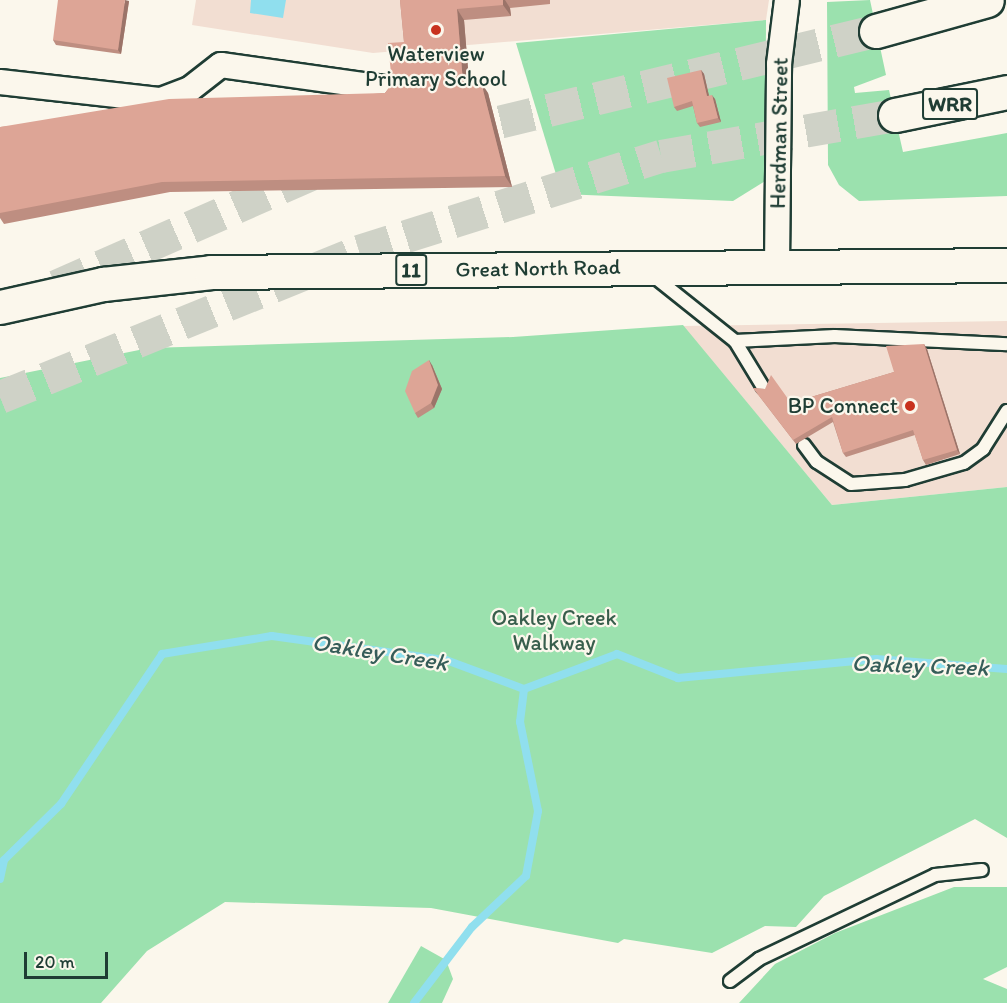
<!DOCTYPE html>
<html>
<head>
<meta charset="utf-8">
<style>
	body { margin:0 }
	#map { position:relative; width:1007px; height:1003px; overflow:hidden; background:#fbf7ec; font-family:Itim,sans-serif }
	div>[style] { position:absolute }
	.built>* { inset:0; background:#f2ded2 }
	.green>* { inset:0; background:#9be1ae }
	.water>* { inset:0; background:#90dfee }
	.stream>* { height:8px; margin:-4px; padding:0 4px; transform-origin:4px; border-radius:4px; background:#90dfee }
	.motorway-tunnel>* { height:33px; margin-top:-16.5px; transform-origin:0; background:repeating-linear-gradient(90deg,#cfd2c7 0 33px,transparent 0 49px) }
	.roads { filter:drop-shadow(2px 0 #1f3d34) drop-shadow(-2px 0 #1f3d34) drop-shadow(0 2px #1f3d34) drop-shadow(0 -2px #1f3d34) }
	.service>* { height:12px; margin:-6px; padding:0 6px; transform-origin:6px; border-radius:6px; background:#fbf7ec }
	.minor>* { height:24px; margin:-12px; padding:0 12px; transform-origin:12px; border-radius:12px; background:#fbf7ec }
	.primary>* { height:33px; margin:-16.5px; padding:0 16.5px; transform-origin:16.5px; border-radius:16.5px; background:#fbf7ec }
	.motorway>* { height:33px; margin:-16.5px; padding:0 16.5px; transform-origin:16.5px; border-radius:16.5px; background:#fbf7ec }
	.wall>* { inset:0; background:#be8e81 }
	.shaded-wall>* { inset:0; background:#9b7469 }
	.building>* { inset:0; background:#dda596 }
	.dots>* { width:16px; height:16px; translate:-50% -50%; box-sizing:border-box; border:3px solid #fbf7ec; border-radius:50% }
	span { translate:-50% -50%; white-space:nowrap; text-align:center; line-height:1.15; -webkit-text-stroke:4.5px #fbf7ec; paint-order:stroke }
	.shield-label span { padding:2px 4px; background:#fbf7ec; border:2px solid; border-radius:4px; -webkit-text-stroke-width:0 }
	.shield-label { font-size:21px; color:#1f3d34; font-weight:700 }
	.poi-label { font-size:22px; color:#1f3d34 }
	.right { translate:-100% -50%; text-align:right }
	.street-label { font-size:22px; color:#1f3d34 }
	.park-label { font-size:22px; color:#385e4c }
	.water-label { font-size:24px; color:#365d59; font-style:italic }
	.scale { position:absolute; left:24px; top:952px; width:84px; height:27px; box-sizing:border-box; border:3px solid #1f3d34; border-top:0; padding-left:8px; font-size:18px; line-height:21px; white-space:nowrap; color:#1f3d34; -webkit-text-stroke:4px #fbf7ec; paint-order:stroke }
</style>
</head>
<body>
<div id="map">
	<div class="built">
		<div style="clip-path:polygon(196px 0,769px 0,766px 20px,373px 53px,192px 25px)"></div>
		<div style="clip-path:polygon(1007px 321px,1007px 487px,832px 505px,683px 326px)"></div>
	</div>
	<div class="green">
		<div style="clip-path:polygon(870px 0,886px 75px,854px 87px,855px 93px,889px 90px,903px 152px,1007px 133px,1007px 196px,859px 201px,839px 185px,828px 165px,827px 2px)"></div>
		<div style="clip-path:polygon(766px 20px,765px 181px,733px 201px,562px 194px,516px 43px)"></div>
		<div style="clip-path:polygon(683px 325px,832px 505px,1007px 487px,1007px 838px,975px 819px,824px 896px,796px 927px,765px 926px,712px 953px,624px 939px,618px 943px,431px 908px,225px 902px,147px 951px,101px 1003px,0 1003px,0 378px,149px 348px,513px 337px)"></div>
		<div style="clip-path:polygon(954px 887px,1007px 887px,1007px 967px,983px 979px,1007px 989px,1007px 1003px,739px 1003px,775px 964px,835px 933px)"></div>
		<div style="clip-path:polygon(421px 946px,446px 960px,453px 979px,442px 1003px,388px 1003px)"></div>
	</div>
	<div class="water">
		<div style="clip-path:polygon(251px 0,286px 0,283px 18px,250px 13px)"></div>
	</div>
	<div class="stream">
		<div style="left:0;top:879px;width:19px;rotate:-78deg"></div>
		<div style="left:4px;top:860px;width:80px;rotate:-44.5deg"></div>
		<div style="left:61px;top:804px;width:181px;rotate:-56deg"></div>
		<div style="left:162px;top:654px;width:111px;rotate:-9.3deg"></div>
		<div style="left:272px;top:636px;width:176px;rotate:7.9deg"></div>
		<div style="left:446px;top:660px;width:83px;rotate:20.4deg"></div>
		<div style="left:524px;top:689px;width:99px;rotate:-20.6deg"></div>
		<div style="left:617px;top:654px;width:66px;rotate:21.5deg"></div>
		<div style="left:678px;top:678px;width:199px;rotate:-5.5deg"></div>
		<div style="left:876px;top:659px;width:131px;rotate:4.4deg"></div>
		<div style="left:414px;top:1003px;width:96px;rotate:-52.7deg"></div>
		<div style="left:472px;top:927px;width:74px;rotate:-43.4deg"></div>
		<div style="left:526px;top:876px;width:66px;rotate:-79.5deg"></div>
		<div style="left:538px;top:811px;width:91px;rotate:-101.4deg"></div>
		<div style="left:520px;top:722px;width:33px;rotate:-83deg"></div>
	</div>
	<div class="motorway-tunnel">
		<div style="left:453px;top:133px;width:435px;rotate:-13.6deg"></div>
		<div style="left:56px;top:286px;width:282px;rotate:-23.7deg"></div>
		<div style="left:0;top:397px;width:388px;rotate:-22.1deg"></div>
		<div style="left:359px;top:251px;width:317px;rotate:-17.5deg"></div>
		<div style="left:661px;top:156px;width:238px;rotate:-9.9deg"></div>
	</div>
	<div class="roads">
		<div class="service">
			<div style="left:651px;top:274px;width:107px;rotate:38.6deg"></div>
			<div style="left:735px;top:341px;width:100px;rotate:-2.9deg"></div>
			<div style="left:835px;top:336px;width:172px;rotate:2.7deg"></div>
			<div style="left:735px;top:341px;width:54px;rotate:58.7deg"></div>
			<div style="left:804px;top:445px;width:21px;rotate:53deg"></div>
			<div style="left:817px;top:462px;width:40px;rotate:32.9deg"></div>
			<div style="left:851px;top:484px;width:54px;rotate:-4.2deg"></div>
			<div style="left:905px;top:480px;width:61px;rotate:-16.1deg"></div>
			<div style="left:964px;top:463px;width:24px;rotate:-36deg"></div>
			<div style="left:983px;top:449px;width:45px;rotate:-57.7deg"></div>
			<div style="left:730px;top:981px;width:36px;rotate:-37deg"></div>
			<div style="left:759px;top:959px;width:195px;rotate:-25.5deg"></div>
			<div style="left:935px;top:875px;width:47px;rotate:-6.1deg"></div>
		</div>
		<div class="minor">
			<div style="left:0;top:82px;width:162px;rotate:6.4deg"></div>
			<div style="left:161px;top:100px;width:31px;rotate:-21deg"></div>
			<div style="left:190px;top:89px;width:39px;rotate:-38deg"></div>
			<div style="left:221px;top:65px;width:166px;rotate:8deg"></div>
			<div style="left:777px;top:266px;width:202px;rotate:-89.4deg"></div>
			<div style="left:779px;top:64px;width:64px;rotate:-82.9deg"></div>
		</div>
		<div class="primary">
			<div style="left:0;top:307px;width:106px;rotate:-12.6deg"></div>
			<div style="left:103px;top:284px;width:109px;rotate:-6.3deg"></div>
			<div style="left:211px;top:272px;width:796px;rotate:-0.5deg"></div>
		</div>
		<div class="motorway">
			<div style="left:876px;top:31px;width:115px;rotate:-15.6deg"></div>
			<div style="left:895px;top:115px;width:114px;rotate:-11.6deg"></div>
		</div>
	</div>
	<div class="wall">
		<div style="clip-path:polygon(400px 0,550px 0,550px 4px,510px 8px,511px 16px,464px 20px,469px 82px,488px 93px,512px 187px,170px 192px,4px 224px,0 218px,0 127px,385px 93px,392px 84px,404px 42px)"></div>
		<div style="clip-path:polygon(129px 1px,121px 54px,56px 45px,53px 40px)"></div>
		<div style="clip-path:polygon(701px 70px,704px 74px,709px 96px,715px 99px,721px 122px,700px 127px,697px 123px,693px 106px,677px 111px,674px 107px)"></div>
		<div style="clip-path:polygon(924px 344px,927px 349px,960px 454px,926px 465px,923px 460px,915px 435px,846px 457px,843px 453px,833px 422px,796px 444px,753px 388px,765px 389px,791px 403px,894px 372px)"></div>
		<div style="clip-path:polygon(432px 365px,442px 389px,434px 408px,418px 418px,415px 413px)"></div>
	</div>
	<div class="shaded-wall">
		<div style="clip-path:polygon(125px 0,129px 1px,121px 54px,118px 50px)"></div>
		<div style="clip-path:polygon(503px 0,505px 0,510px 8px,511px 16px,503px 5px)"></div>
		<div style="clip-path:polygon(457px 9px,464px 20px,470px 93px,463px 82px)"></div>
		<div style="clip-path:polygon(701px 70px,704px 74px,710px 100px,707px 96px)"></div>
		<div style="clip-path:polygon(481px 82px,488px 93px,512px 187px,505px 176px)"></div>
		<div style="clip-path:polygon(712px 95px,715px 99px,721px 122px,718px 118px)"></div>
		<div style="clip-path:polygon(924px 344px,927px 349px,960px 454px,957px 450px)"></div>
		<div style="clip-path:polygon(429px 360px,432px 365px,442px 389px,434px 408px,431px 403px)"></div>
	</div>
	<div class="building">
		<div style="clip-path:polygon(58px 0,125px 0,118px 50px,53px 40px)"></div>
		<div style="clip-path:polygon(400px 0,503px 0,503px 5px,457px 9px,463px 82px,481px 82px,505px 176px,162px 182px,0 213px,0 127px,169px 99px,385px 93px,392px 84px,388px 43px,404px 42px)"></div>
		<div style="clip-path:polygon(701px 70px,707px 96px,712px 95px,718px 118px,697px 123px,692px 101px,674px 107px,667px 78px)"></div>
		<div style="clip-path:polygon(924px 344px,957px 450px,923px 460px,913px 430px,843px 453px,832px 417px,793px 440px,753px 388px,765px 389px,771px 375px,791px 403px,894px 372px,886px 346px)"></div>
		<div style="clip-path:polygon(429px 360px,438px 385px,431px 403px,415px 413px,405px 391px,412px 371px)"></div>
	</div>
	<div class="dots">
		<div style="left:436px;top:30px;background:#c8321e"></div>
		<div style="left:910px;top:406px;background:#c8321e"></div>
	</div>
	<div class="shield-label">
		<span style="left:950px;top:104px">WRR</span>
		<span style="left:411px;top:270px">11</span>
	</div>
	<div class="poi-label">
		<span style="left:436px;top:66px">Waterview<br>Primary School</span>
		<span class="right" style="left:898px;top:406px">BP Connect</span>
	</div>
	<div class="street-label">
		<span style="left:779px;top:133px;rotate:-89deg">Herdman Street</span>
		<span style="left:538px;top:268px;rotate:-1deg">Great North Road</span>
	</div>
	<div class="park-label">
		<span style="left:554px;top:630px">Oakley Creek<br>Walkway</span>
	</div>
	<div class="water-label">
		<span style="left:380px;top:652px;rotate:9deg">Oakley Creek</span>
		<span style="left:920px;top:665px;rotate:2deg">Oakley Creek</span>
	</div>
	<div class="scale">20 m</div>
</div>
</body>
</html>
